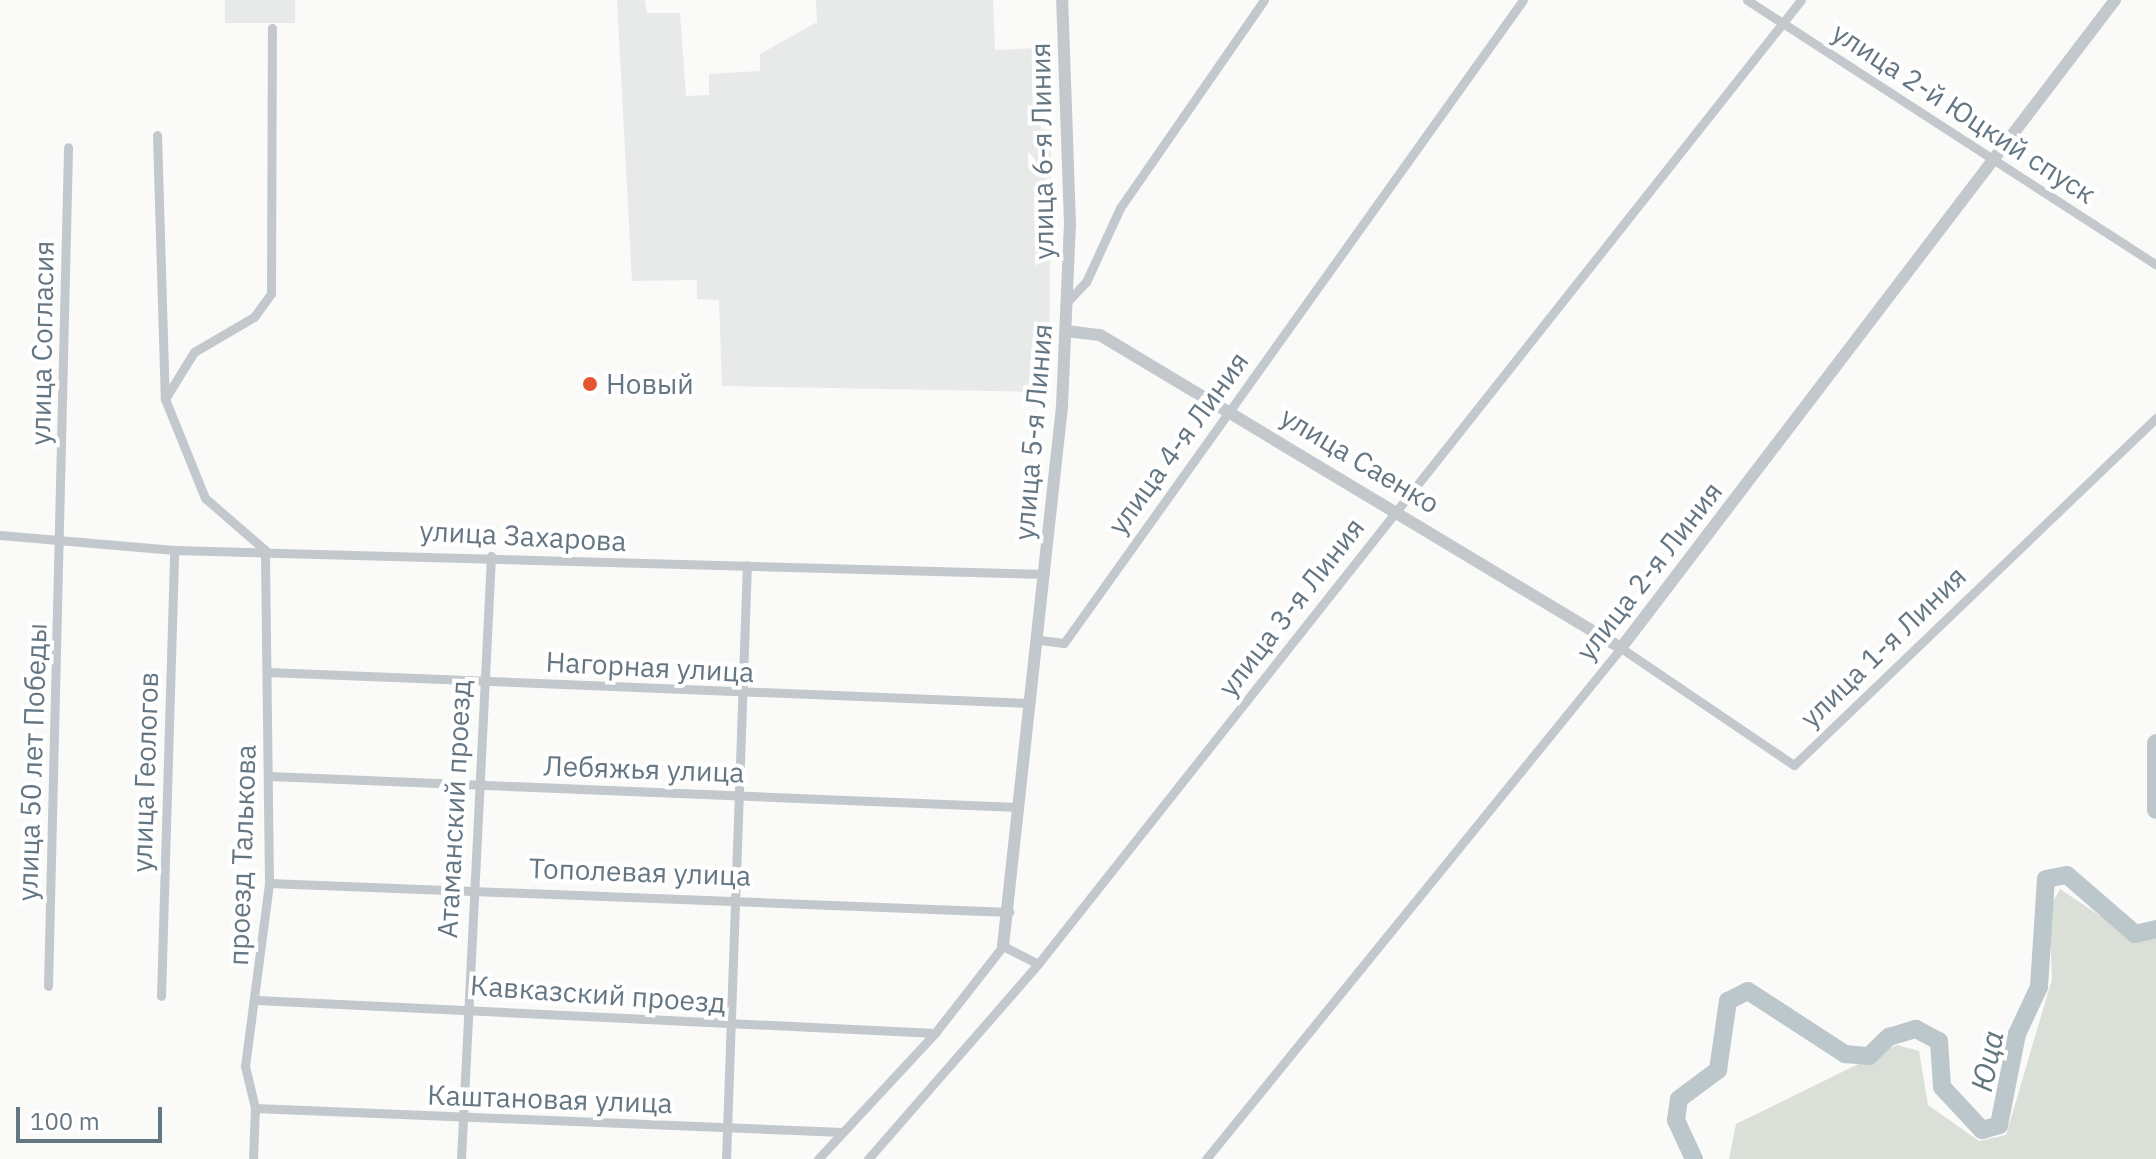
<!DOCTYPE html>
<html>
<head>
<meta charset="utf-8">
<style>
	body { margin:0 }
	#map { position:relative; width:2156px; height:1159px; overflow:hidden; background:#fafaf8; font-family:"IBM Plex Sans",sans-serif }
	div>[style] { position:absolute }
	.built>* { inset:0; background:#e8e9e9; transform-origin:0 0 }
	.green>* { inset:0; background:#dadfd7 }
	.river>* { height:18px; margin:-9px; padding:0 9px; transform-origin:9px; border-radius:9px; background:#bbc7cb }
	.minor>* { height:9px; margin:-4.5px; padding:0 4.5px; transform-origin:4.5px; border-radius:4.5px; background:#c3c8cc }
	.tertiary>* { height:12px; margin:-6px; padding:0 6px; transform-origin:6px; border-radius:6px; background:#c3c8cc }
	.dots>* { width:22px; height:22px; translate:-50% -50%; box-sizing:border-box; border:4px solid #fff; border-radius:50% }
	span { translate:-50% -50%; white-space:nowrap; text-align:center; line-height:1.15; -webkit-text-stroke:8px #fff; paint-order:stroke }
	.street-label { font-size:28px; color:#657683 }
	.poi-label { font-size:28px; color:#657683 }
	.left { translate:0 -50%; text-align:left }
	.water-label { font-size:30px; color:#60757c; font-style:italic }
	.scale { position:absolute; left:16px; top:1107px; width:146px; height:36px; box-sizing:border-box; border:4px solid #657683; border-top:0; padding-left:10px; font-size:24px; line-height:28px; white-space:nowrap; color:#657683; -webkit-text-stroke:6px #fff; paint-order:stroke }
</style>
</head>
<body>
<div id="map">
	<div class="built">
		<div style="left:225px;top:0;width:70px;height:23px"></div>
		<div style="clip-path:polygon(617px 0,645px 0,647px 13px,680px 13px,686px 96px,709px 95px,709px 74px,760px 71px,760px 54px,817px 22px,816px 0,993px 0,995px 50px,1038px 48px,1041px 129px,1051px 129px,1049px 392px,722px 386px,719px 300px,697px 299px,697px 280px,632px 281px)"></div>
	</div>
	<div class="green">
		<div style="clip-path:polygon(2060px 889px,2136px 940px,2156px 936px,2156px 1159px,1729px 1159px,1736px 1124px,1897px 1045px,1919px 1051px,1928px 1105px,1979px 1141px,2006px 1135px,2052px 979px,2049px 909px)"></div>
	</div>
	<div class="river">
		<div style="left:2156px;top:743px;width:67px;rotate:90deg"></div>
		<div style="left:1694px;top:1159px;width:43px;rotate:-114.8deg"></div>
		<div style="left:1676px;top:1120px;width:21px;rotate:-82deg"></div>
		<div style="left:1679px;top:1099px;width:49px;rotate:-36.6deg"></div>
		<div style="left:1718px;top:1070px;width:70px;rotate:-81.8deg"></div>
		<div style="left:1728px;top:1001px;width:22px;rotate:-27deg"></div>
		<div style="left:1748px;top:991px;width:116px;rotate:33deg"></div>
		<div style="left:1845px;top:1054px;width:24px;rotate:5deg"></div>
		<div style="left:1869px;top:1056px;width:28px;rotate:-44deg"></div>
		<div style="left:1889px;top:1037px;width:28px;rotate:-17deg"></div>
		<div style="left:1916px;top:1029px;width:26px;rotate:28deg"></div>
		<div style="left:1939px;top:1041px;width:46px;rotate:86.3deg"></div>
		<div style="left:1942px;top:1087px;width:59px;rotate:47.1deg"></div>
		<div style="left:1982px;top:1130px;width:18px;rotate:-16deg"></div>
		<div style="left:1999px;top:1125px;width:93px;rotate:-78.8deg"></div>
		<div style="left:2017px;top:1034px;width:52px;rotate:-64.9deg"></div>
		<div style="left:2039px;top:987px;width:108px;rotate:-86.3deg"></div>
		<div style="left:2046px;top:879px;width:21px;rotate:-11deg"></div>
		<div style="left:2067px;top:875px;width:90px;rotate:40.9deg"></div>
		<div style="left:2135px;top:934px;width:22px;rotate:-13deg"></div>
	</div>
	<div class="minor">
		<div style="left:1747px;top:0;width:487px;rotate:32.9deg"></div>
		<div style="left:157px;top:135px;width:264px;rotate:88.3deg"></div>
		<div style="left:1068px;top:301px;width:26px;rotate:-47deg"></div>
		<div style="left:1086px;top:282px;width:81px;rotate:-65.3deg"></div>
		<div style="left:1120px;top:208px;width:253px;rotate:-55.3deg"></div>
		<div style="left:0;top:535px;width:175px;rotate:4.9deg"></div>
		<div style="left:174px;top:550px;width:871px;rotate:1.58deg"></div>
		<div style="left:1040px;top:640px;width:24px;rotate:7deg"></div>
		<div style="left:1064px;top:643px;width:790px;rotate:-54.48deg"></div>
		<div style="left:268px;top:672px;width:763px;rotate:2.33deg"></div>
		<div style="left:270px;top:776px;width:748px;rotate:2.38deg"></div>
		<div style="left:269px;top:883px;width:741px;rotate:2.24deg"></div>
		<div style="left:48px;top:986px;width:839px;rotate:-88.63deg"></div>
		<div style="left:161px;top:996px;width:446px;rotate:-88.3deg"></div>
		<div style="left:257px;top:1000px;width:679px;rotate:2.79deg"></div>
		<div style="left:255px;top:1108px;width:588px;rotate:2.34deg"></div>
		<div style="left:253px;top:1159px;width:51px;rotate:-87.8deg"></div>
		<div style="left:255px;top:1108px;width:43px;rotate:-103.4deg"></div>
		<div style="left:245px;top:1066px;width:185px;rotate:-82.5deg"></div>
		<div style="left:269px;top:883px;width:333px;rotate:-90.7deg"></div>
		<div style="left:265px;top:550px;width:79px;rotate:-139.1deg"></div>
		<div style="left:205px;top:498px;width:107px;rotate:-112deg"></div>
		<div style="left:165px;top:399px;width:55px;rotate:-58.3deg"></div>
		<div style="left:194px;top:352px;width:69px;rotate:-30.3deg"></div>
		<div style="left:254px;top:317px;width:29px;rotate:-54deg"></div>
		<div style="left:271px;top:294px;width:266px;rotate:-89.8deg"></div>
		<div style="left:461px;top:1159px;width:604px;rotate:-87.15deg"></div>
		<div style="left:726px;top:1159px;width:594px;rotate:-87.98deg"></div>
		<div style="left:818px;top:1159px;width:172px;rotate:-47.1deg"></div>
		<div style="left:935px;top:1033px;width:110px;rotate:-52deg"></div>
		<div style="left:1003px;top:946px;width:39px;rotate:27deg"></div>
		<div style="left:868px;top:1159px;width:259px;rotate:-48.9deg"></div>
		<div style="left:1038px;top:964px;width:1229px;rotate:-51.64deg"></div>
		<div style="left:1206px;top:1159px;width:658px;rotate:-50.92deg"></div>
		<div style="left:1621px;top:648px;width:209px;rotate:34.1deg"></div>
		<div style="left:1794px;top:765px;width:501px;rotate:-43.79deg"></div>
	</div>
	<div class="tertiary">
		<div style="left:1066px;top:331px;width:34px;rotate:7deg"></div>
		<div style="left:1100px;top:335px;width:608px;rotate:31deg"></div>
		<div style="left:1621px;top:648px;width:815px;rotate:-52.68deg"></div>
		<div style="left:1003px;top:946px;width:543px;rotate:-83.76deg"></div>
		<div style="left:1062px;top:406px;width:182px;rotate:-87.5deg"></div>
		<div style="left:1070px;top:224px;width:224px;rotate:-92deg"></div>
	</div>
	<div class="dots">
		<div style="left:590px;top:384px;background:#e4572e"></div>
	</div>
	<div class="street-label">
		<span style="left:1964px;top:113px;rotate:33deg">улица 2-й Юцкий спуск</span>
		<span style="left:1042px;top:151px;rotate:-91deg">улица 6-я Линия</span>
		<span style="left:42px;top:343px;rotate:-89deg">улица Согласия</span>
		<span style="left:1033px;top:432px;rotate:-85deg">улица 5-я Линия</span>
		<span style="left:1178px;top:443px;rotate:-54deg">улица 4-я Линия</span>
		<span style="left:1360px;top:460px;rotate:31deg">улица Саенко</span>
		<span style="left:523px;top:536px;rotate:3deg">улица Захарова</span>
		<span style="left:1649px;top:571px;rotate:-52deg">улица 2-я Линия</span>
		<span style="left:1291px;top:607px;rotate:-52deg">улица 3-я Линия</span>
		<span style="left:1883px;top:647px;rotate:-44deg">улица 1-я Линия</span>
		<span style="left:650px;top:667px;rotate:3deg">Нагорная улица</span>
		<span style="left:32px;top:762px;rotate:-88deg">улица 50 лет Победы</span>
		<span style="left:644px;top:769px;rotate:2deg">Лебяжья улица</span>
		<span style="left:145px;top:772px;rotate:-88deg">улица Геологов</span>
		<span style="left:454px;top:809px;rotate:-87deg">Атаманский проезд</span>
		<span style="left:242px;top:855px;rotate:-88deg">проезд Талькова</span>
		<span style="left:640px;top:872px;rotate:2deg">Тополевая улица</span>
		<span style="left:598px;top:994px;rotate:4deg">Кавказский проезд</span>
		<span style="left:550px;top:1099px;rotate:2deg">Каштановая улица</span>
	</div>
	<div class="poi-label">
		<span class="left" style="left:606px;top:384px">Новый</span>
	</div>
	<div class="water-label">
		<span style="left:1987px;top:1061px;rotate:-78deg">Юца</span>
	</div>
	<div class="scale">100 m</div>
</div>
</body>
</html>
